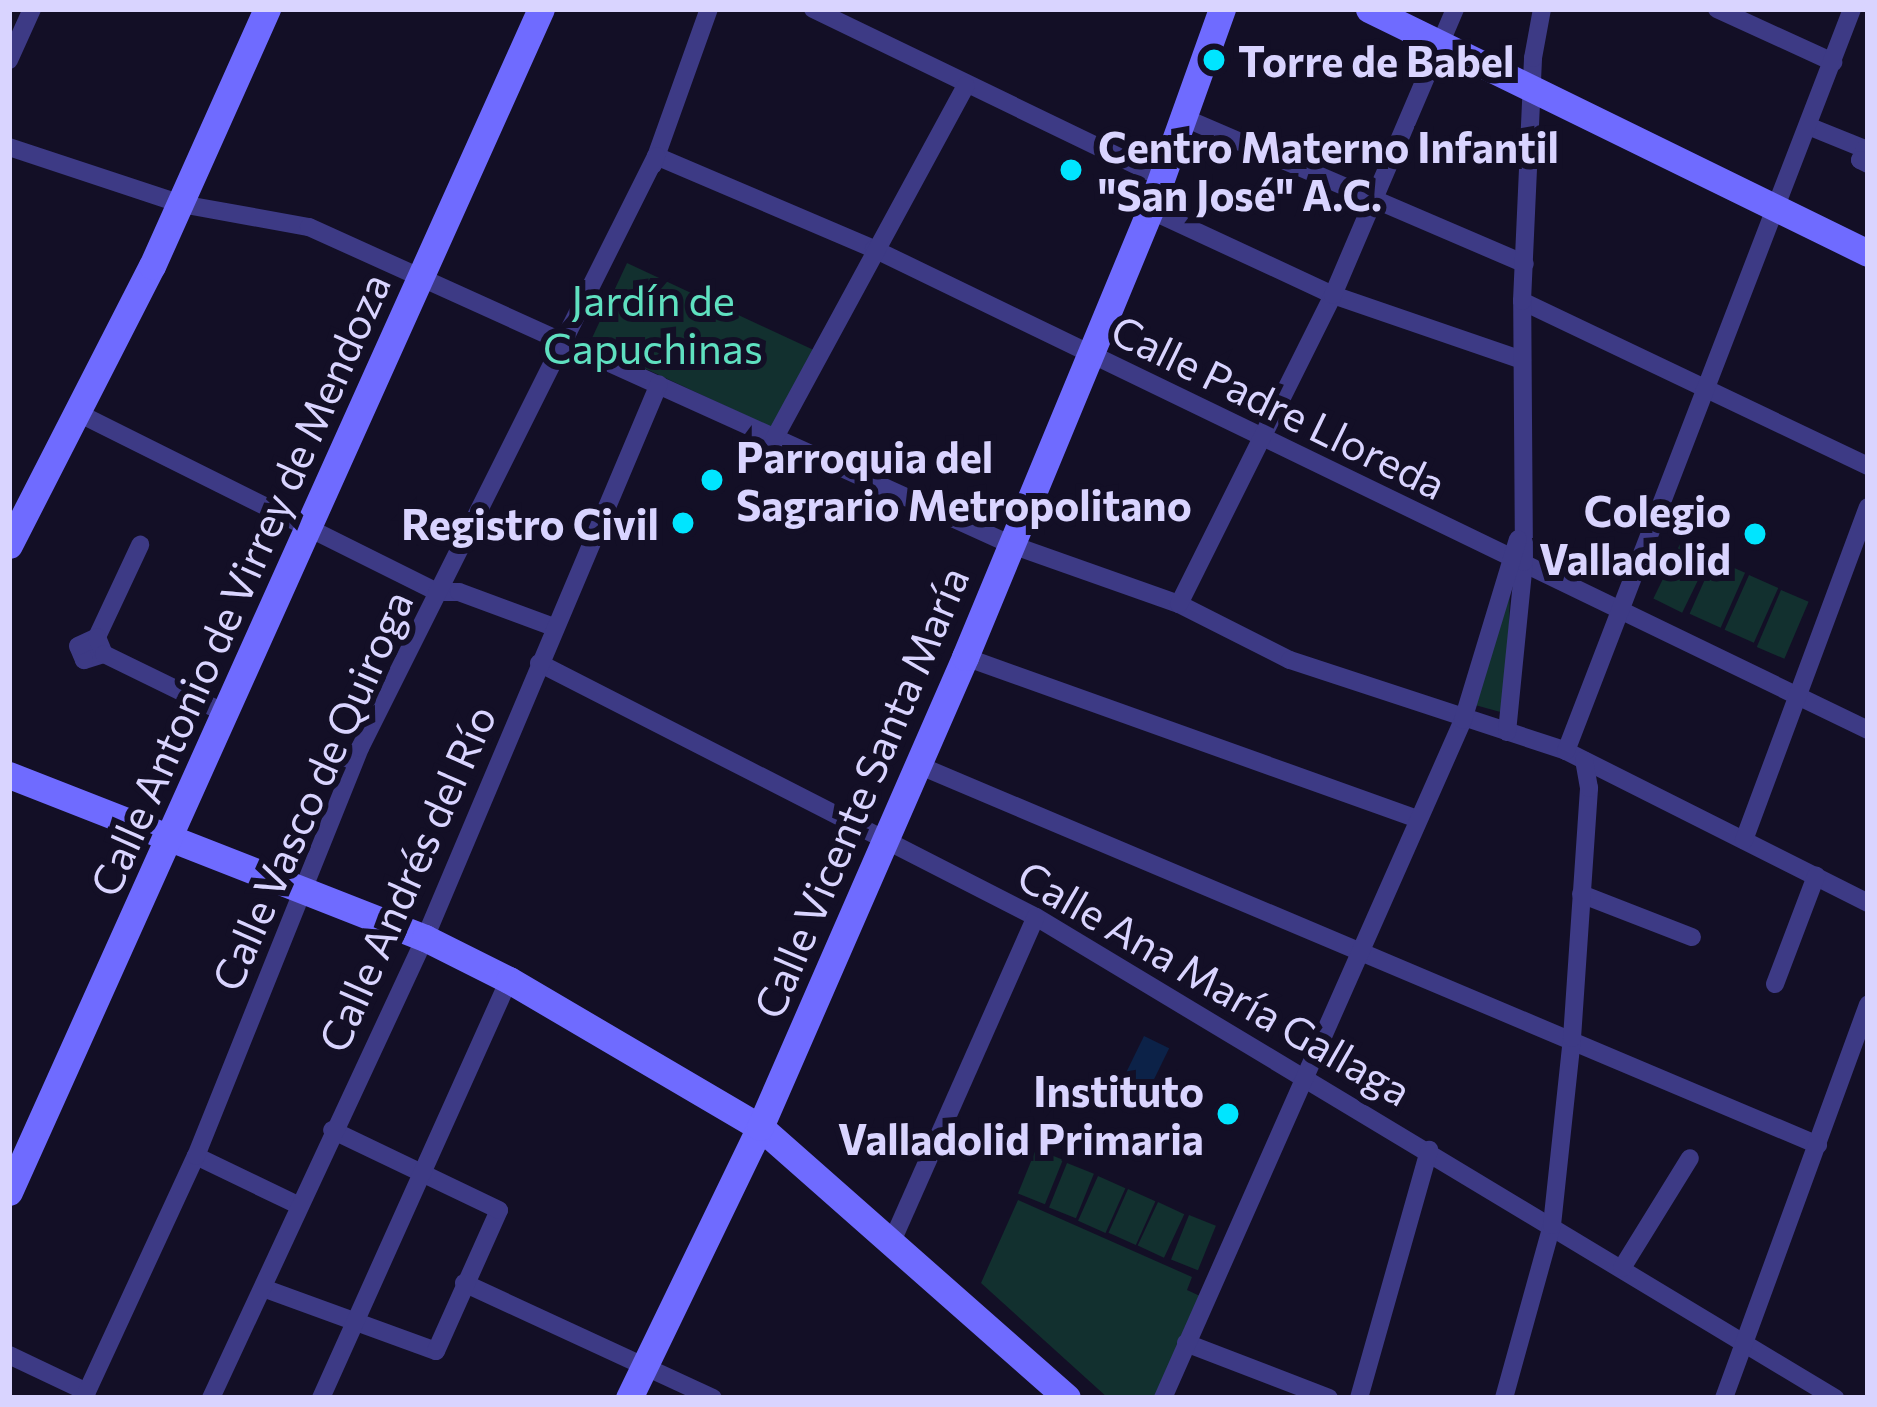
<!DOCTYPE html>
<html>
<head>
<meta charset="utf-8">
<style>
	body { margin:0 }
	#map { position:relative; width:1877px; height:1407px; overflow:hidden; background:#130f26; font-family:Commissioner,sans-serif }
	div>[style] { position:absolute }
	.green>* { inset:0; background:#12302f; transform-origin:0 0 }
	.water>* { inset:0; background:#0c2248; transform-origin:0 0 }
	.street>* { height:18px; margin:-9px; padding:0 9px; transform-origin:9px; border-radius:9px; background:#3d3a85 }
	.secondary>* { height:27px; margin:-13.5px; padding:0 13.5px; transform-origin:13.5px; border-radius:13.5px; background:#6f6bff }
	.dots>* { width:33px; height:33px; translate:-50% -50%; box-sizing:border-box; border:6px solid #130f26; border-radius:50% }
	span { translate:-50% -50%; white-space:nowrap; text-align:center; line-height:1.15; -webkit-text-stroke:12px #130f26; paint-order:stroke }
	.poi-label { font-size:42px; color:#d9d4ff; font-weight:700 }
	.left { translate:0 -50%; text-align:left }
	.right { translate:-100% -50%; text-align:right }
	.park-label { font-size:42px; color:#5fe0c0 }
	.street-label { font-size:42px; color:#d9d4ff }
	.frame { position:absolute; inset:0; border:12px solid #d9d4ff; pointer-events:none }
</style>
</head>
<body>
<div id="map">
	<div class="green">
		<div style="left:627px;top:263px;width:206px;height:88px;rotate:25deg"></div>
		<div style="left:1681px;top:542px;width:32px;height:63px;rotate:26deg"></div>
		<div style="left:1714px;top:559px;width:34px;height:60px;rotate:24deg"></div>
		<div style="left:1749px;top:575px;width:32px;height:60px;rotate:24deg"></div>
		<div style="clip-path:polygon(1510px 584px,1507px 709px,1504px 713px,1475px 705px)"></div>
		<div style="left:1781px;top:590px;width:30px;height:62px;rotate:23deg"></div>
		<div style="left:1036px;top:1149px;width:29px;height:48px;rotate:22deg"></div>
		<div style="left:1067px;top:1163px;width:29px;height:48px;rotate:22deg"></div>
		<div style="left:1098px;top:1176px;width:30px;height:49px;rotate:24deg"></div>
		<div style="left:1128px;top:1189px;width:30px;height:48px;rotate:24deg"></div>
		<div style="clip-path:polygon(1018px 1200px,1192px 1277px,1187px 1290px,1200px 1296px,1155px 1398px,1108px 1398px,981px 1283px)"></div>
		<div style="left:1158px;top:1202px;width:29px;height:48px;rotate:25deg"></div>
		<div style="left:1189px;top:1215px;width:29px;height:48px;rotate:22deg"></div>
	</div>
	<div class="water">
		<div style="left:1144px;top:1036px;width:28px;height:49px;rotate:26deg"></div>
	</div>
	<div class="street">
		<div style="left:813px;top:9px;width:384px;rotate:25.8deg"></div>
		<div style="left:1717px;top:9px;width:128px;rotate:24.6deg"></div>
		<div style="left:9px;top:60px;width:56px;rotate:-65.7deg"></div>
		<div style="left:1180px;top:116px;width:375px;rotate:23.2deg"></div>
		<div style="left:1808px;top:126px;width:61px;rotate:22deg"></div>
		<div style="left:1865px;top:149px;width:12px;rotate:114deg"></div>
		<div style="left:1860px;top:160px;width:9px;rotate:27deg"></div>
		<div style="left:9px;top:147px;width:181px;rotate:18.3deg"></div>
		<div style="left:181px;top:204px;width:130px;rotate:10.2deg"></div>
		<div style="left:309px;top:227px;width:772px;rotate:24.34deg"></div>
		<div style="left:1012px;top:545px;width:177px;rotate:19.5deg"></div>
		<div style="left:1179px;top:604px;width:124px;rotate:26.8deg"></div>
		<div style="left:1290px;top:660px;width:291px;rotate:18.2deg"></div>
		<div style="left:1566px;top:751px;width:338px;rotate:26.7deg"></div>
		<div style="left:656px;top:156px;width:237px;rotate:23.1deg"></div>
		<div style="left:874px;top:249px;width:1104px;rotate:25.82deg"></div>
		<div style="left:653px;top:165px;width:166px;rotate:-70.3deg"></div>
		<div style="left:1150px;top:210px;width:202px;rotate:24.9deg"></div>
		<div style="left:1333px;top:295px;width:200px;rotate:19deg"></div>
		<div style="left:1522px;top:301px;width:383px;rotate:25.5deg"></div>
		<div style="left:76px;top:412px;width:403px;rotate:26.5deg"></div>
		<div style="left:437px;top:592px;width:22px"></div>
		<div style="left:459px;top:592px;width:98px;rotate:20.3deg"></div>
		<div style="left:774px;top:439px;width:402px;rotate:-61.5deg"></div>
		<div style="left:1179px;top:604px;width:345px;rotate:-63.5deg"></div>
		<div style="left:1333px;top:295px;width:311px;rotate:-66.9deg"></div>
		<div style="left:97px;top:637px;width:102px;rotate:-64.9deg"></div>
		<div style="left:104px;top:654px;width:21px;rotate:163deg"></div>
		<div style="left:84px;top:660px;width:15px;rotate:-113deg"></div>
		<div style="left:78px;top:646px;width:21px;rotate:-25deg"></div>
		<div style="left:97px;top:637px;width:18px;rotate:68deg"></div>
		<div style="left:104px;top:654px;width:137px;rotate:26deg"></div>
		<div style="left:965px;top:657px;width:481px;rotate:19.7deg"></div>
		<div style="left:539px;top:663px;width:558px;rotate:27.07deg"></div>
		<div style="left:1036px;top:917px;width:933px;rotate:31.05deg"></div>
		<div style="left:1507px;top:732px;width:171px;rotate:-84.3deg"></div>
		<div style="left:1524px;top:562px;width:261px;rotate:-90.4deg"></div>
		<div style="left:1522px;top:301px;width:243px;rotate:-87.4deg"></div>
		<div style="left:1533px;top:58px;width:50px;rotate:-79.6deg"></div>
		<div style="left:1566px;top:751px;width:795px;rotate:-68.92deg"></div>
		<div style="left:918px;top:765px;width:977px;rotate:22.89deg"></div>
		<div style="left:1744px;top:840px;width:355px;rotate:-69.6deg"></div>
		<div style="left:1581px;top:894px;width:119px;rotate:21.2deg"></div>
		<div style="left:1775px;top:984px;width:116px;rotate:-69.2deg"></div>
		<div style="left:196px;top:1156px;width:113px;rotate:25.7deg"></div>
		<div style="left:893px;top:1239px;width:352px;rotate:-66.1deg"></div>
		<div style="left:1622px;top:1268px;width:129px;rotate:-58.3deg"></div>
		<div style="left:464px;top:1283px;width:274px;rotate:24.8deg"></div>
		<div style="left:263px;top:1288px;width:184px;rotate:20deg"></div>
		<div style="left:436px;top:1351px;width:154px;rotate:-65.9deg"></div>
		<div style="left:499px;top:1210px;width:185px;rotate:-154.4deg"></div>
		<div style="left:1186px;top:1343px;width:153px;rotate:21deg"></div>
		<div style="left:9px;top:1355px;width:86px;rotate:25.4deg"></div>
		<div style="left:84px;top:1398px;width:267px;rotate:-65.2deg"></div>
		<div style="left:196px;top:1156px;width:440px;rotate:-68.1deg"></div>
		<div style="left:360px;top:748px;width:662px;rotate:-63.43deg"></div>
		<div style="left:211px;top:1398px;width:507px;rotate:-65.05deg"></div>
		<div style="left:425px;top:938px;width:601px;rotate:-67.1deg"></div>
		<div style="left:321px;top:1398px;width:458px;rotate:-65.8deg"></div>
		<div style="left:1163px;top:1398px;width:741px;rotate:-66.13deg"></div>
		<div style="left:1463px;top:720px;width:189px;rotate:-73.1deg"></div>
		<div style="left:1359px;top:1398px;width:258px;rotate:-74.2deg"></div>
		<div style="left:1504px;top:1398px;width:180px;rotate:-74.5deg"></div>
		<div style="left:1552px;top:1225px;width:188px;rotate:-83.9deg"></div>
		<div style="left:1572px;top:1038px;width:251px;rotate:-86.1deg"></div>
		<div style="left:1589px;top:788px;width:28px;rotate:-100deg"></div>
		<div style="left:1724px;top:1398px;width:419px;rotate:-69.9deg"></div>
	</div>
	<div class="secondary">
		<div style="left:1369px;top:9px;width:555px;rotate:26.06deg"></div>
		<div style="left:9px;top:545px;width:314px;rotate:-62.9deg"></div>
		<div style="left:152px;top:266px;width:282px;rotate:-65.9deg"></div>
		<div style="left:9px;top:775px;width:447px;rotate:21.4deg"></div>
		<div style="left:425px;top:938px;width:94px;rotate:26.6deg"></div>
		<div style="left:509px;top:980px;width:291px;rotate:30.4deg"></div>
		<div style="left:760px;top:1127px;width:409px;rotate:41.4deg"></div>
		<div style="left:9px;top:1192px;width:1297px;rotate:-65.79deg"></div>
		<div style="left:629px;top:1398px;width:301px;rotate:-64.2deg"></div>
		<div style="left:760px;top:1127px;width:513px;rotate:-66.43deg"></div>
		<div style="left:965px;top:657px;width:484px;rotate:-67.5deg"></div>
		<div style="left:1150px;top:210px;width:214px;rotate:-70.3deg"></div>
	</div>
	<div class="dots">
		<div style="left:1214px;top:60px;background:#00e5ff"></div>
		<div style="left:1071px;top:170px;background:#00e5ff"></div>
		<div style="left:712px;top:480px;background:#00e5ff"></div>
		<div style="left:683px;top:523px;background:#00e5ff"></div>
		<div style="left:1755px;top:534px;background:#00e5ff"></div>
		<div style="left:1228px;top:1114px;background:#00e5ff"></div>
	</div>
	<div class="poi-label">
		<span class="left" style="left:1238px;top:60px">Torre de Babel</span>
		<span class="left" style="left:1098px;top:170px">Centro Materno Infantil<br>"San José" A.C.</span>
		<span class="left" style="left:736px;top:480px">Parroquia del<br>Sagrario Metropolitano</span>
		<span class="right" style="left:1731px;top:534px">Colegio<br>Valladolid</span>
		<span class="right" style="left:659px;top:523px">Registro Civil</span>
		<span class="right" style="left:1204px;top:1114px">Instituto<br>Valladolid Primaria</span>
	</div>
	<div class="park-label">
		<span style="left:653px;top:323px">Jardín de<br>Capuchinas</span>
	</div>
	<div class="street-label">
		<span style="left:1279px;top:406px;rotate:26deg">Calle Padre Lloreda</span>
		<span style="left:239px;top:584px;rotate:-66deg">Calle Antonio de Virrey de Mendoza</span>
		<span style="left:311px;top:790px;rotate:-66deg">Calle Vasco de Quiroga</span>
		<span style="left:860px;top:792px;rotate:-67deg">Calle Vicente Santa María</span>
		<span style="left:406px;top:878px;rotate:-66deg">Calle Andrés del Río</span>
		<span style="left:1215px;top:982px;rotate:30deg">Calle Ana María Gallaga</span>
	</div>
	<div class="frame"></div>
</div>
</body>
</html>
